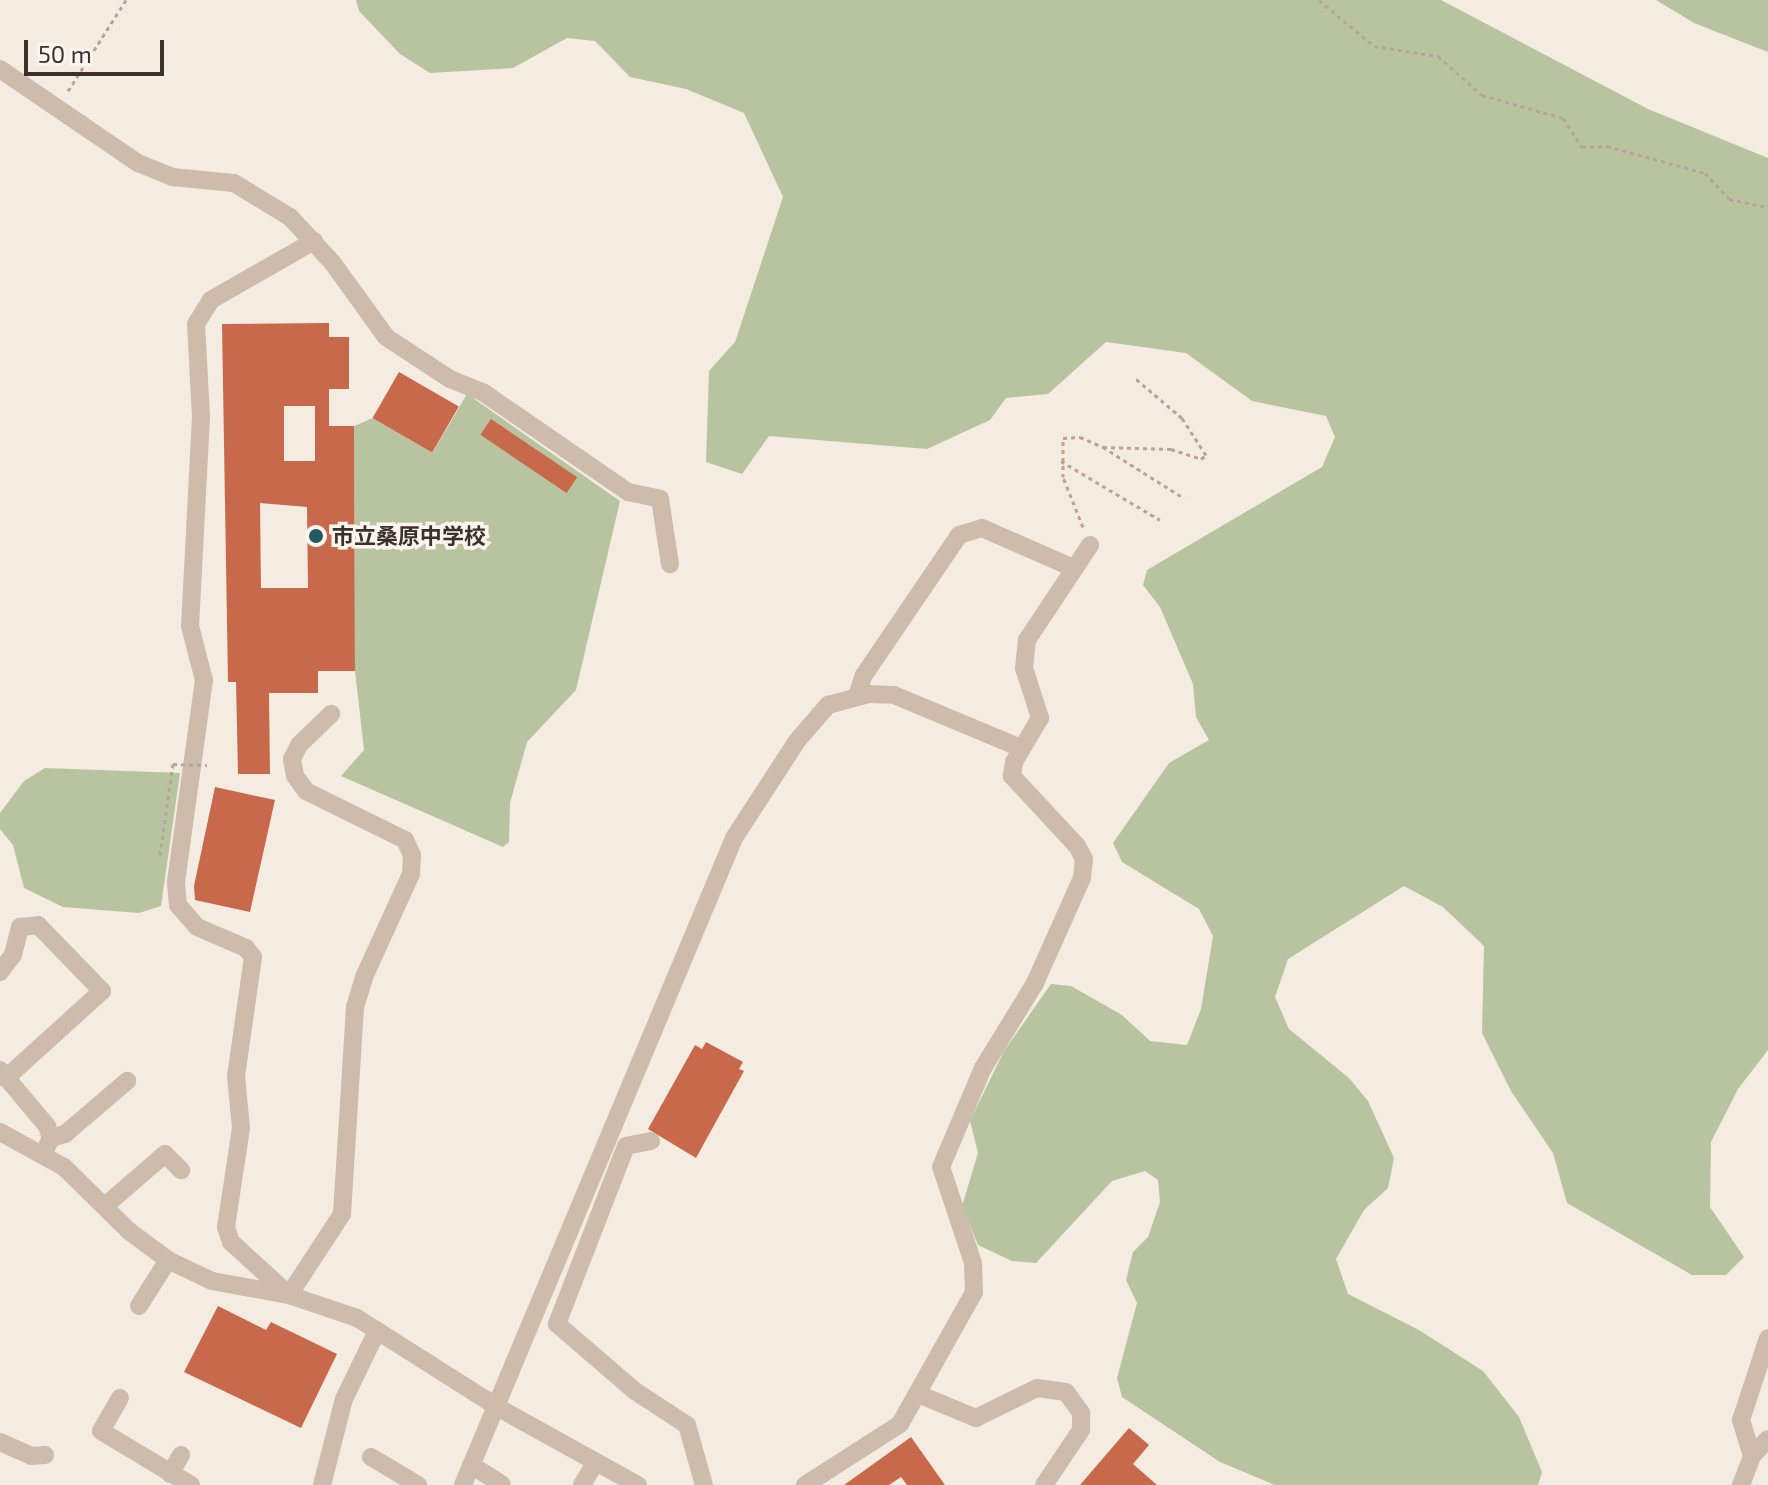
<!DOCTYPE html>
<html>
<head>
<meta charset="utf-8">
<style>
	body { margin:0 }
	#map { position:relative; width:1768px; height:1485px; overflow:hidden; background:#f4ebe1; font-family:"Exo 2","Noto Sans JP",sans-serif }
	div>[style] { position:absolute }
	.green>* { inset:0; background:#b8c4a0 }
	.building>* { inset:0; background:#c8694b; transform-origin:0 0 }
	.path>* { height:3px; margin-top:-1.5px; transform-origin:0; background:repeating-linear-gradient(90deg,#b9a596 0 4px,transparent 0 8px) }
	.minor>* { height:18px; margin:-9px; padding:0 9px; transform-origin:9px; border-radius:9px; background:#cdbbac }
	.path-bridge>* { height:3px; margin-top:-1.5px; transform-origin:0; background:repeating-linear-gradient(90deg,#b9a596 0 4px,transparent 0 8px) }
	.dots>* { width:22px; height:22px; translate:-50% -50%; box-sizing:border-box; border:4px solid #fbf5ee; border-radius:50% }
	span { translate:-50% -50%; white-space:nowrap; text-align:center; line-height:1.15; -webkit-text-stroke:7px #fbf5ee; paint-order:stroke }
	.poi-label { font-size:22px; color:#3b302b; font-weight:700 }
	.left { translate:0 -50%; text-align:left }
	.scale { position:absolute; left:24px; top:40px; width:140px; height:36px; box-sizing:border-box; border:4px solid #3b302b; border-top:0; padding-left:10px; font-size:24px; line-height:28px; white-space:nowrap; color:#3b302b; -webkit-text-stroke:6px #fbf5ee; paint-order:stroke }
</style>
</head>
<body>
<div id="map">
	<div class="green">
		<div style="clip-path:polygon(356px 0,1441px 0,1648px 109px,1768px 158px,1768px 1050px,1738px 1089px,1711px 1142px,1710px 1207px,1744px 1257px,1726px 1275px,1692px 1275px,1567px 1203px,1553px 1153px,1511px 1091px,1482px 1033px,1484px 946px,1443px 907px,1404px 886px,1288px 959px,1275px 997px,1289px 1029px,1349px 1078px,1368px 1101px,1394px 1158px,1388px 1188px,1364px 1210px,1336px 1259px,1348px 1294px,1419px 1330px,1483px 1371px,1519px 1417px,1542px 1472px,1538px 1485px,1275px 1485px,1220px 1462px,1122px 1397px,1117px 1378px,1137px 1303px,1126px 1280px,1133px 1252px,1148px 1237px,1160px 1202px,1158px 1180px,1145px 1171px,1112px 1181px,1036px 1263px,1012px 1261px,978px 1245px,962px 1206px,978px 1153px,970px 1121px,1004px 1051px,1051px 984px,1071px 986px,1122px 1015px,1150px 1041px,1187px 1045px,1201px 1009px,1213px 936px,1199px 909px,1122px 862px,1113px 843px,1169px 763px,1209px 740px,1196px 717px,1193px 684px,1160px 607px,1143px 585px,1147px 570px,1322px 467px,1335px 437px,1326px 416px,1252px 401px,1186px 353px,1106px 342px,1048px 394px,1006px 398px,990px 420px,927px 449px,769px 436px,742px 474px,706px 462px,709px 371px,735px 342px,783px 197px,744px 113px,686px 89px,630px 77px,595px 41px,567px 38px,513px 68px,430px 73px,400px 54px,359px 11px)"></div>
		<div style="clip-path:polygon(1656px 0,1768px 0,1768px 52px,1694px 23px)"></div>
		<div style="clip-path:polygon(467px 394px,620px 501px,576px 690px,527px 742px,510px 803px,509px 842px,503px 847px,341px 776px,364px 750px,355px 671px,354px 426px,373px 418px,433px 452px)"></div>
		<div style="clip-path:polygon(45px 768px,180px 773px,161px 906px,139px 913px,63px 907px,24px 888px,13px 845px,0 829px,0 813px,24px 781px)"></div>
	</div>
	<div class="building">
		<div style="clip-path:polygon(evenodd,329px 323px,329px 337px,349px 337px,349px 389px,329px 389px,329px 426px,354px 426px,355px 671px,318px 671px,318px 693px,269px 693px,270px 774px,238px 774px,236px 682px,228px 682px,222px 324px,329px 323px,284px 406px,315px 406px,315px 461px,284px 461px,284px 406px,329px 323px,260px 503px,307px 507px,308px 588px,261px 588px,260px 503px)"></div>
		<div style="left:399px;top:372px;width:69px;height:53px;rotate:30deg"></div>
		<div style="left:491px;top:419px;width:104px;height:19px;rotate:34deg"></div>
		<div style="clip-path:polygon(215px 787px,275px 800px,250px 912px,195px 900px,194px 886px)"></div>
		<div style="clip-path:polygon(706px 1042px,743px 1062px,739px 1069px,744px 1071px,696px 1158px,648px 1129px,695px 1045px,702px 1049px)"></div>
		<div style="clip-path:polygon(218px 1306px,266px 1330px,271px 1322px,337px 1354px,301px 1428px,184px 1372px)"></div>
		<div style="clip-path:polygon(1129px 1428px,1149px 1445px,1133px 1464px,1157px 1485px,1080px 1485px)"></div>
		<div style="clip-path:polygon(911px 1437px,945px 1485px,907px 1485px,901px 1477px,889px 1485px,844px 1485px)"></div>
	</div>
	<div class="path">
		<div style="left:1319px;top:0;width:72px;rotate:39.9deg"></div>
		<div style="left:1374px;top:46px;width:65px;rotate:8.9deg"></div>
		<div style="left:1438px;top:56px;width:59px;rotate:41.6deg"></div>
		<div style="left:1482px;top:95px;width:84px;rotate:15.9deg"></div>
		<div style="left:1563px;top:118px;width:35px;rotate:57deg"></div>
		<div style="left:1582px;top:147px;width:25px;rotate:-2deg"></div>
		<div style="left:1607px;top:146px;width:102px;rotate:15.4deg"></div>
		<div style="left:1705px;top:173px;width:35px;rotate:47deg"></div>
		<div style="left:1729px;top:199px;width:40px;rotate:12deg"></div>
		<div style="left:68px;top:91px;width:108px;rotate:-57.5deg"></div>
		<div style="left:1103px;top:447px;width:96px;rotate:32.2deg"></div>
		<div style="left:1061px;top:461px;width:115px;rotate:30.8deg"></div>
		<div style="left:1083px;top:527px;width:54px;rotate:-111.8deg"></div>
		<div style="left:1063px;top:477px;width:39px;rotate:-90deg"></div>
		<div style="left:1063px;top:438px;width:17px;rotate:-3deg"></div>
		<div style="left:1080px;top:437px;width:25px;rotate:23deg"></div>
		<div style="left:1103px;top:447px;width:68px;rotate:1.7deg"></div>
		<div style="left:1171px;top:449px;width:32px;rotate:18deg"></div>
		<div style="left:1201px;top:459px;width:6px;rotate:-39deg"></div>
		<div style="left:1206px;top:455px;width:44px;rotate:-123deg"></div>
		<div style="left:1182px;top:418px;width:62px;rotate:-139.6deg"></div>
	</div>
	<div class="minor">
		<div style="left:0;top:69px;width:167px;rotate:34.3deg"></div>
		<div style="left:138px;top:163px;width:37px;rotate:22deg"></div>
		<div style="left:172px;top:177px;width:62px;rotate:5.5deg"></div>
		<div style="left:234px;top:183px;width:66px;rotate:31.3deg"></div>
		<div style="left:290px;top:217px;width:62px;rotate:47deg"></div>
		<div style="left:332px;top:262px;width:92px;rotate:54.2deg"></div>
		<div style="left:386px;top:337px;width:77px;rotate:33.3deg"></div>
		<div style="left:450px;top:379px;width:37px;rotate:22deg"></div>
		<div style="left:484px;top:393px;width:175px;rotate:34.5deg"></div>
		<div style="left:628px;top:492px;width:33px;rotate:12deg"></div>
		<div style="left:660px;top:499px;width:66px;rotate:81.3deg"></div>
		<div style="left:314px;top:241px;width:119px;rotate:150.2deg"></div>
		<div style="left:211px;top:300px;width:28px;rotate:122deg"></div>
		<div style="left:196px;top:324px;width:93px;rotate:86.9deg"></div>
		<div style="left:201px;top:417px;width:209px;rotate:93deg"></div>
		<div style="left:190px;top:626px;width:56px;rotate:75.5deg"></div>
		<div style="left:204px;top:680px;width:205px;rotate:97.9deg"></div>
		<div style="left:176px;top:883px;width:22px;rotate:85deg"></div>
		<div style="left:178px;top:905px;width:29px;rotate:49deg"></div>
		<div style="left:197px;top:927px;width:53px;rotate:23.2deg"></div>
		<div style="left:246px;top:948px;width:11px;rotate:52deg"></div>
		<div style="left:253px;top:957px;width:120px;rotate:98.1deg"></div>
		<div style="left:236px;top:1076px;width:52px;rotate:84.5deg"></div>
		<div style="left:241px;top:1128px;width:100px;rotate:98.6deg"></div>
		<div style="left:226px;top:1227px;width:16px;rotate:72deg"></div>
		<div style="left:231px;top:1242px;width:79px;rotate:42.4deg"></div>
		<div style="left:289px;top:1295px;width:97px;rotate:-56.8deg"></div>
		<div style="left:342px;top:1214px;width:207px;rotate:-86.4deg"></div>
		<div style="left:355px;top:1007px;width:31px;rotate:-73deg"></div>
		<div style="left:364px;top:977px;width:113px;rotate:-65.5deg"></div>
		<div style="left:411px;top:874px;width:19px;rotate:-87deg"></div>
		<div style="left:412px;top:855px;width:17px;rotate:-115deg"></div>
		<div style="left:405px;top:840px;width:110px;rotate:-153.7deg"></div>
		<div style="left:306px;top:791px;width:19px;rotate:-126deg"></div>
		<div style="left:295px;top:776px;width:17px;rotate:-100deg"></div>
		<div style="left:292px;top:759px;width:16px;rotate:-63deg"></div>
		<div style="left:299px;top:745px;width:45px;rotate:-44.1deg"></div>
		<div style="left:857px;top:696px;width:22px;rotate:-72deg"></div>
		<div style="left:864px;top:675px;width:169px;rotate:-55.8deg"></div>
		<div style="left:959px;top:535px;width:24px;rotate:-17deg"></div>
		<div style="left:982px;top:528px;width:97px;rotate:23.7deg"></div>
		<div style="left:0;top:972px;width:21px;rotate:-53deg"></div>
		<div style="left:13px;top:955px;width:29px;rotate:-76deg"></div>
		<div style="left:20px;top:927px;width:18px;rotate:-6deg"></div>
		<div style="left:38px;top:925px;width:92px;rotate:45.9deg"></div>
		<div style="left:102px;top:991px;width:130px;rotate:137.8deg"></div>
		<div style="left:0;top:1070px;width:73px;rotate:50deg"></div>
		<div style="left:47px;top:1126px;width:13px;rotate:72deg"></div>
		<div style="left:0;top:1132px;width:73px;rotate:28.7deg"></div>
		<div style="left:64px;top:1167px;width:91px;rotate:44.6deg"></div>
		<div style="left:129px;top:1231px;width:49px;rotate:36.6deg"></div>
		<div style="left:168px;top:1260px;width:49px;rotate:25.5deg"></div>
		<div style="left:212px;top:1281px;width:78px;rotate:10.3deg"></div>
		<div style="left:289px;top:1295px;width:72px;rotate:18.7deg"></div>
		<div style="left:357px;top:1318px;width:166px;rotate:32.4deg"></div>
		<div style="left:497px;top:1407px;width:161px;rotate:29deg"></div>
		<div style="left:651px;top:1141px;width:25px;rotate:169deg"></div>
		<div style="left:626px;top:1146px;width:191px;rotate:111.2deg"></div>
		<div style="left:557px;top:1324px;width:103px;rotate:40.7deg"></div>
		<div style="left:635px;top:1391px;width:62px;rotate:33.2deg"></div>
		<div style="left:687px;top:1425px;width:62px;rotate:74.2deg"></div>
		<div style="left:44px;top:1152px;width:16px;rotate:-63deg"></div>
		<div style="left:51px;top:1138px;width:15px;rotate:-16deg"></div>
		<div style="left:65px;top:1134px;width:82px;rotate:-40.5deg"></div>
		<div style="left:106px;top:1205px;width:78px;rotate:-40.8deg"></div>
		<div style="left:165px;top:1154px;width:23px;rotate:45deg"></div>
		<div style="left:139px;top:1306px;width:54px;rotate:-57.8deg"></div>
		<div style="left:918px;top:1394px;width:63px;rotate:22.5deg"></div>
		<div style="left:976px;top:1418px;width:68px;rotate:-26.2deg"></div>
		<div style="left:1037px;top:1388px;width:29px;rotate:8deg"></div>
		<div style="left:1066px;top:1392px;width:26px;rotate:54deg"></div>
		<div style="left:1081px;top:1413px;width:17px;rotate:90deg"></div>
		<div style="left:1081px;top:1430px;width:66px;rotate:123.9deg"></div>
		<div style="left:120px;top:1398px;width:38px;rotate:120deg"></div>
		<div style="left:101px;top:1431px;width:105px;rotate:31deg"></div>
		<div style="left:0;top:1442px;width:34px;rotate:24deg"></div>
		<div style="left:31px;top:1456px;width:14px;rotate:-4deg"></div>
		<div style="left:1752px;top:1456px;width:23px;rotate:-47deg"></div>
		<div style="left:371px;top:1457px;width:55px;rotate:30.8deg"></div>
		<div style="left:471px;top:1465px;width:36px;rotate:32deg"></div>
		<div style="left:170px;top:1474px;width:22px;rotate:-60deg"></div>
		<div style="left:322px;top:1485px;width:89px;rotate:-75.7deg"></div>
		<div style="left:344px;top:1399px;width:76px;rotate:-64.1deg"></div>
		<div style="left:463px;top:1485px;width:701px;rotate:-67.27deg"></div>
		<div style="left:734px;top:838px;width:116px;rotate:-57deg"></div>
		<div style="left:797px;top:741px;width:48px;rotate:-49.3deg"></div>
		<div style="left:828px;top:705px;width:42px;rotate:-15deg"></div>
		<div style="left:869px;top:694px;width:25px;rotate:2deg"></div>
		<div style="left:894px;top:695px;width:138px;rotate:22.7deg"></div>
		<div style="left:582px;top:1485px;width:27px;rotate:-59deg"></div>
		<div style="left:805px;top:1485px;width:113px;rotate:-32.7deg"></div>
		<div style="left:900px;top:1424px;width:151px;rotate:-60.7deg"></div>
		<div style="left:974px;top:1292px;width:29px;rotate:-92deg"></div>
		<div style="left:973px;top:1263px;width:101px;rotate:-108.4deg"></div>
		<div style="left:941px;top:1167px;width:108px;rotate:-67deg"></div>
		<div style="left:983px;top:1068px;width:100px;rotate:-58.5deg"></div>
		<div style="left:1035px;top:983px;width:115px;rotate:-65.9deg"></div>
		<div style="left:1082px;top:878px;width:19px;rotate:-84deg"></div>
		<div style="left:1084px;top:859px;width:15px;rotate:-118deg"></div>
		<div style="left:1077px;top:846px;width:96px;rotate:-132.9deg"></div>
		<div style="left:1012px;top:776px;width:14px;rotate:-82deg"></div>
		<div style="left:1014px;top:762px;width:51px;rotate:-59.4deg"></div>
		<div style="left:1040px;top:718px;width:52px;rotate:-107.7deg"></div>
		<div style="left:1024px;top:668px;width:28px;rotate:-84deg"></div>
		<div style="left:1027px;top:640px;width:114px;rotate:-56.4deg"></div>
		<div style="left:1741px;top:1485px;width:31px;rotate:-69deg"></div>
		<div style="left:1752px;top:1456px;width:38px;rotate:-107deg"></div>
		<div style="left:1741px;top:1420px;width:86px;rotate:-71.8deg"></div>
	</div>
	<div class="path-bridge">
		<div style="left:160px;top:855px;width:92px;rotate:-81.9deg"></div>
		<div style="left:173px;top:764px;width:34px;rotate:2deg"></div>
	</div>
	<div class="dots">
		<div style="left:316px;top:536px;background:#1f5a5e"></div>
	</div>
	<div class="poi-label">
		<span class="left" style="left:332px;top:536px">市立桑原中学校</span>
	</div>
	<div class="scale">50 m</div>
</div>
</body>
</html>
